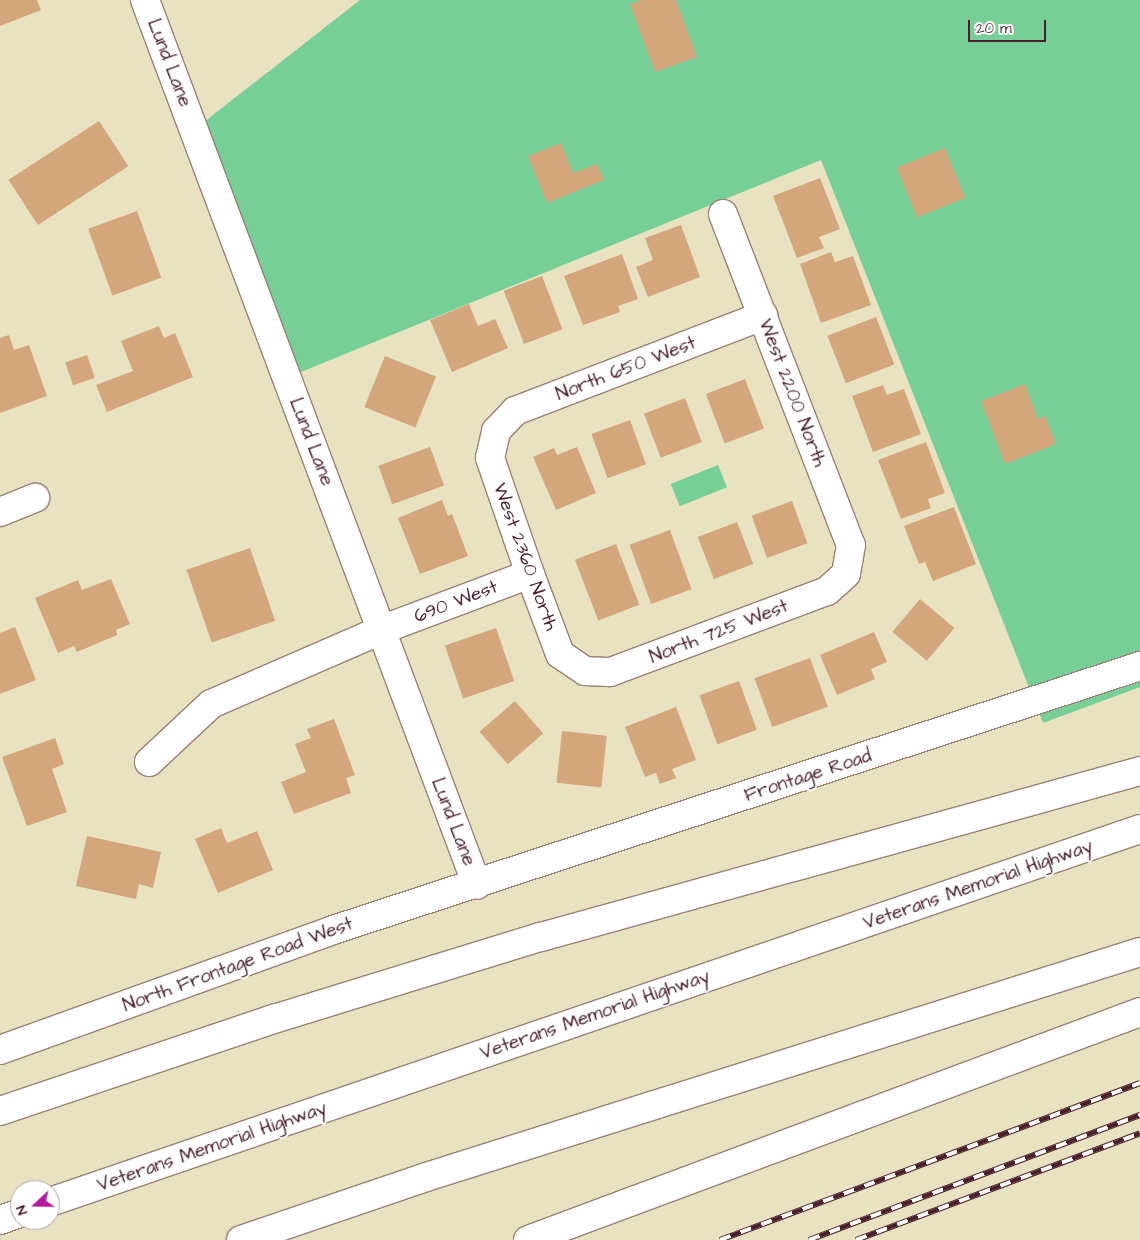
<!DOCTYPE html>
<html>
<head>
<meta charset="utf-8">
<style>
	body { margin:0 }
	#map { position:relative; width:1140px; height:1240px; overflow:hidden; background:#e9e2c0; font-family:"Architects Daughter",sans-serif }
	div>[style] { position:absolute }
	.green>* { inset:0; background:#75cf96; transform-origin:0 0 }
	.building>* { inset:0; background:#d3a67c; transform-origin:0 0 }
	.roads { filter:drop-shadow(1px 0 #9a8076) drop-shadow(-1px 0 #9a8076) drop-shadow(0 1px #9a8076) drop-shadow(0 -1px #9a8076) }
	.minor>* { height:28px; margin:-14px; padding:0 14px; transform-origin:14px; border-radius:14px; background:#fff }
	.highway>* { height:28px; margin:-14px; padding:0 14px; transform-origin:14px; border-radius:14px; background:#fff }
	.rail>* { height:5.5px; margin-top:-2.75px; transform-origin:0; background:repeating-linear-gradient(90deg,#fff 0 11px,#4a1f2b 0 22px); box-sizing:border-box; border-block:1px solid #4a1f2b }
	span { translate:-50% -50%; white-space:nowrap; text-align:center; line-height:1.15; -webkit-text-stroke:4px #fff; paint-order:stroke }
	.street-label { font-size:19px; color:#4a1f2b }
	.north { position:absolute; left:10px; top:1180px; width:50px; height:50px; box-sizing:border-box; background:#fff; border:1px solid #b7a5aa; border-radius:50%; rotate:249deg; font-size:14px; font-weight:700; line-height:20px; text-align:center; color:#4a1f2b }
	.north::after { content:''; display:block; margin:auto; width:18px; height:22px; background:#b5179e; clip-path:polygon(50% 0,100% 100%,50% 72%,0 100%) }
	.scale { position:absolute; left:968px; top:20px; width:78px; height:22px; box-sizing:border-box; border:2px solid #4a1f2b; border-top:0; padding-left:6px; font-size:15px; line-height:18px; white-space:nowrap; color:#4a1f2b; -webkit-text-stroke:4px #fff; paint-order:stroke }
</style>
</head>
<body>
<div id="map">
	<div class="green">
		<div style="clip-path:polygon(360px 0,1140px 0,1140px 687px,1043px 723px,821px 160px,296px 374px,204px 122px)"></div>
		<div style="left:718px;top:465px;width:24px;height:51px;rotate:68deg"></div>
	</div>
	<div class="building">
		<div style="clip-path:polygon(0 0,37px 0,41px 10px,0 26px)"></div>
		<div style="clip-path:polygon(641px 0,676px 0,697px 57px,655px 72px,630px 4px)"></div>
		<div style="left:99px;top:121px;width:54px;height:108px;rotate:57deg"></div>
		<div style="clip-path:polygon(561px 143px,573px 173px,597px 164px,604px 180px,547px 203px,528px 156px)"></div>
		<div style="left:945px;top:148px;width:54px;height:52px;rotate:68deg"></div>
		<div style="clip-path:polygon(820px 178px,840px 229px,819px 237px,824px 248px,797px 258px,773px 196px)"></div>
		<div style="left:137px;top:211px;width:71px;height:52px;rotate:70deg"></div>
		<div style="clip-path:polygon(681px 225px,700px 277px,648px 297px,636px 267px,653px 260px,645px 238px)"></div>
		<div style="clip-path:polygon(831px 252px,835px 262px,853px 256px,871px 305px,821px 323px,800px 264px)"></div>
		<div style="clip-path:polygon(622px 254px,638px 299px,618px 306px,620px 312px,583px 325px,564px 276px)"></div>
		<div style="left:542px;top:276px;width:57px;height:41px;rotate:69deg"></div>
		<div style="clip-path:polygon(469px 304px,478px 326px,495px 319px,508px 348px,452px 372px,430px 320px)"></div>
		<div style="left:876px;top:317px;width:51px;height:52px;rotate:69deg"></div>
		<div style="clip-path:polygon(159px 326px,164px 338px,175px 333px,193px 377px,107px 412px,96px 385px,133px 371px,121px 341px)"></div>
		<div style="clip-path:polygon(9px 335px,14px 350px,29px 345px,47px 396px,0 413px,0 338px)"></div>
		<div style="left:87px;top:355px;width:24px;height:23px;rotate:71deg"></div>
		<div style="left:385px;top:356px;width:55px;height:55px;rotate:22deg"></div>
		<div style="left:745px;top:379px;width:53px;height:42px;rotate:69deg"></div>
		<div style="clip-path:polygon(1025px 384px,1038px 419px,1045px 416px,1056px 444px,1005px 464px,981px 401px)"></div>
		<div style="clip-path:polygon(883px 385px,887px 395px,904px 389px,921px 434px,873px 452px,852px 396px)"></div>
		<div style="left:685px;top:398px;width:47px;height:44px;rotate:69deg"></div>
		<div style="left:630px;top:420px;width:47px;height:41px;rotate:70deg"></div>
		<div style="clip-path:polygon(926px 442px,945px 493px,928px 499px,931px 508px,901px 519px,878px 460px)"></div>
		<div style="left:430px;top:447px;width:41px;height:55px;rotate:70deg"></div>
		<div style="clip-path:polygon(577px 447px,596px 493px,556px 510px,533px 457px,554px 448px,557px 455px)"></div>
		<div style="clip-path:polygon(442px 500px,448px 516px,452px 514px,468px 556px,420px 574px,398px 518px)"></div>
		<div style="left:792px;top:501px;width:45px;height:43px;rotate:70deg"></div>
		<div style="clip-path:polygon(954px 507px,976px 564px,933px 581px,925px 562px,919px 564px,904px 526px)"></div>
		<div style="left:737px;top:522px;width:45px;height:42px;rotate:69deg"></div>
		<div style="left:670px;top:530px;width:63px;height:43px;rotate:70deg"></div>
		<div style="left:616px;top:544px;width:65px;height:44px;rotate:69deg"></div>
		<div style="left:250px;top:548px;width:77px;height:67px;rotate:71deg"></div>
		<div style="clip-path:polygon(111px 579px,130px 624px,116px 630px,117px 635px,77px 652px,74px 646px,58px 653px,35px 598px,78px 580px,82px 590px)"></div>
		<div style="left:920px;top:599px;width:45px;height:43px;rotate:40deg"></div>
		<div style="clip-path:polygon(15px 627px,36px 680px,0 694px,0 633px)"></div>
		<div style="left:496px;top:628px;width:56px;height:54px;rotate:71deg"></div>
		<div style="clip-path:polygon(874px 632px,887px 662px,871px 669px,875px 679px,837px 695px,820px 655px)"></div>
		<div style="left:810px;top:658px;width:52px;height:59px;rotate:70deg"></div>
		<div style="left:739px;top:681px;width:52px;height:42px;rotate:70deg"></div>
		<div style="left:515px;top:701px;width:43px;height:47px;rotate:49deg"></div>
		<div style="clip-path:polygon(676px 707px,696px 760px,672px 769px,676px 778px,660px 784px,656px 773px,645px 777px,625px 727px)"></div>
		<div style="clip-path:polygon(334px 719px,355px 775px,346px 778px,351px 793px,294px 814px,281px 782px,306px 772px,295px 744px,311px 738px,307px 729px)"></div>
		<div style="left:562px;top:731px;width:45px;height:52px;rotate:6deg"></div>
		<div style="clip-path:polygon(55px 738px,64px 764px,52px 769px,67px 812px,27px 826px,2px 757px)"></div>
		<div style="clip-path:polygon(221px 828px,227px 843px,257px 831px,273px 870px,218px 893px,195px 839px)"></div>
		<div style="clip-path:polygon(87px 836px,161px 852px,153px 888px,139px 884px,136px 899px,76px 886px)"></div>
	</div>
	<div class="roads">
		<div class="minor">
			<div style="left:145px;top:0;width:945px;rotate:69.44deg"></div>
			<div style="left:723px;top:214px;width:355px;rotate:68.9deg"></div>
			<div style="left:851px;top:545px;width:29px;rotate:100deg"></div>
			<div style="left:846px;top:574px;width:25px;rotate:138deg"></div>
			<div style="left:827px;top:591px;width:232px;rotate:159.5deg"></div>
			<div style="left:610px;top:672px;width:25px;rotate:-178deg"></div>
			<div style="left:585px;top:671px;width:30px;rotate:-146deg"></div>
			<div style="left:560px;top:654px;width:85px;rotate:-110.6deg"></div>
			<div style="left:530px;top:574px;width:123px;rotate:-109deg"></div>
			<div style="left:490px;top:458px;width:28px;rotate:-77deg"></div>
			<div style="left:496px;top:431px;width:28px;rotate:-46deg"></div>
			<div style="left:515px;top:411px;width:266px;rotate:-21deg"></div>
			<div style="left:0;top:512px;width:38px;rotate:-22deg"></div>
			<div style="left:149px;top:762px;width:85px;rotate:-43.1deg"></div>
			<div style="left:211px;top:704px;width:185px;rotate:-23.5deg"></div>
			<div style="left:381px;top:630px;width:159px;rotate:-20.6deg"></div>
			<div style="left:0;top:1050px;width:354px;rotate:-19.8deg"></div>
			<div style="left:333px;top:930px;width:849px;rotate:-18.11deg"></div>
		</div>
		<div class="highway">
			<div style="left:0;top:1111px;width:292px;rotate:-18.6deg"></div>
			<div style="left:277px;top:1018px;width:276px;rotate:-17.1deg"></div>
			<div style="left:541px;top:937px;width:622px;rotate:-15.49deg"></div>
			<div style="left:50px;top:1202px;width:1152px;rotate:-18.89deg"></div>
			<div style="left:0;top:1220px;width:21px;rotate:-19deg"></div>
			<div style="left:241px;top:1240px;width:195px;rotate:-18.8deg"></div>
			<div style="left:426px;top:1177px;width:749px;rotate:-17.49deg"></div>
			<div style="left:528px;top:1240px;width:653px;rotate:-20.43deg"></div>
		</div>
	</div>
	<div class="rail">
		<div style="left:720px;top:1240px;width:448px;rotate:-20.5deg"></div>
		<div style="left:809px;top:1240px;width:354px;rotate:-20.7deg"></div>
		<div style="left:856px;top:1240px;width:303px;rotate:-20.6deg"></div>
	</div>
	<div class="street-label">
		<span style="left:169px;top:63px;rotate:69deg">Lund Lane</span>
		<span style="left:626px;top:369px;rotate:-21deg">North 650 West</span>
		<span style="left:792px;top:393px;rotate:69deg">West 2200 North</span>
		<span style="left:311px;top:442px;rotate:69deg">Lund Lane</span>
		<span style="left:525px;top:557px;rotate:70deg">West 2360 North</span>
		<span style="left:456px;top:602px;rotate:-21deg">690 West</span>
		<span style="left:719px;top:632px;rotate:-21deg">North 725 West</span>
		<span style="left:808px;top:776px;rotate:-18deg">Frontage Road</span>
		<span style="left:453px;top:822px;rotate:69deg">Lund Lane</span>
		<span style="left:978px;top:885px;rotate:-19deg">Veterans Memorial Highway</span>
		<span style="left:238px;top:965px;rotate:-20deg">North Frontage Road West</span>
		<span style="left:595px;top:1015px;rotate:-19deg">Veterans Memorial Highway</span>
		<span style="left:212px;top:1147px;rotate:-19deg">Veterans Memorial Highway</span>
	</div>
	<div class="north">N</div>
	<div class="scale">20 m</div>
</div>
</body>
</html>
